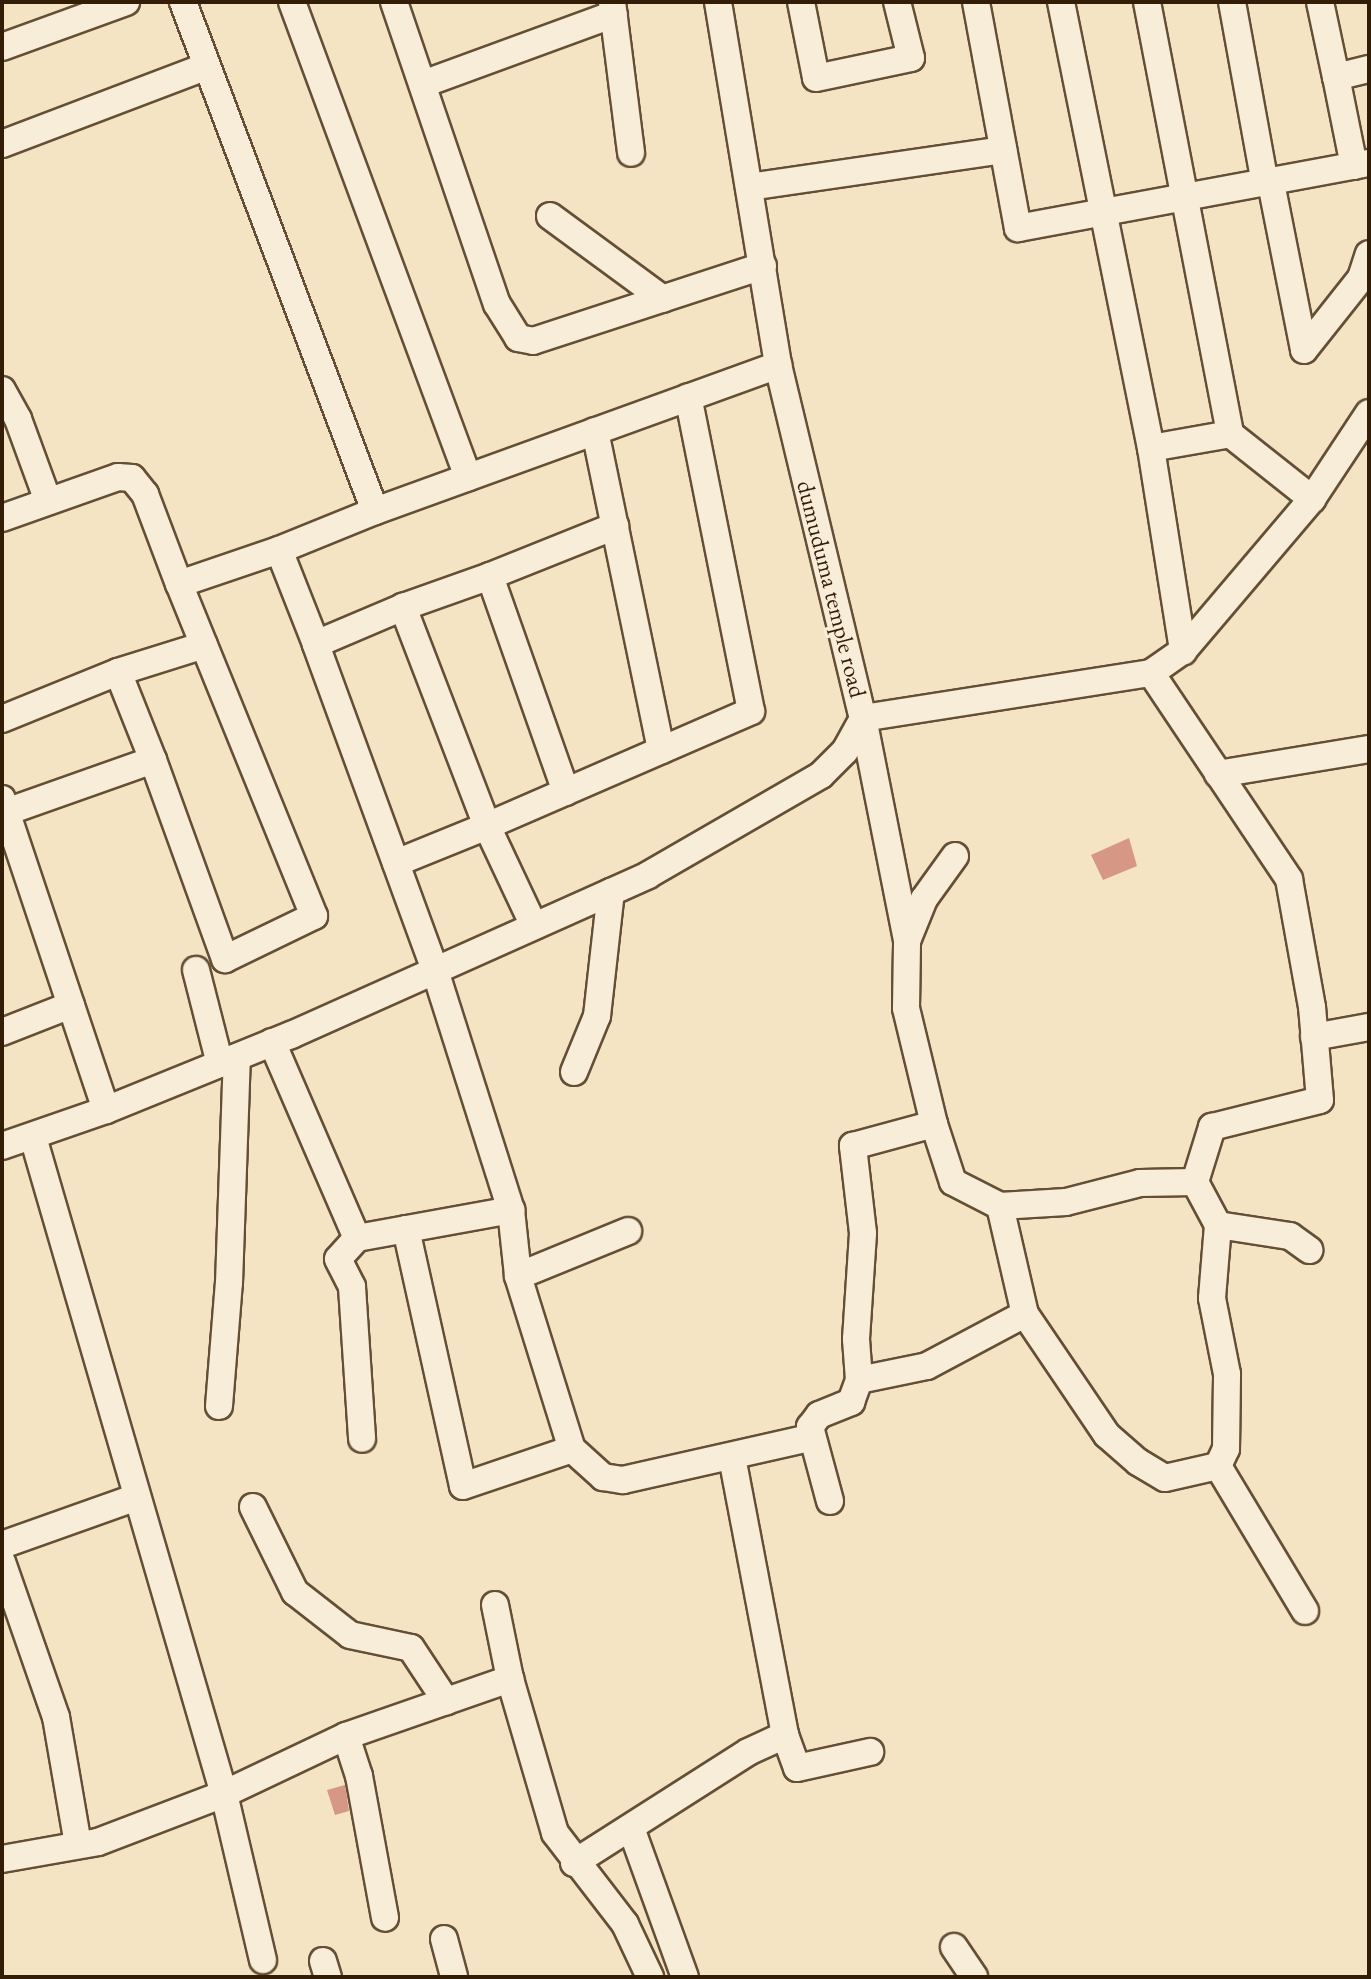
<!DOCTYPE html>
<html>
<head>
<meta charset="utf-8">
<style>
	body { margin:0 }
	#map { position:relative; width:1371px; height:1979px; overflow:hidden; background:#f5e4c3; font-family:"EB Garamond",serif }
	div>[style] { position:absolute }
	.building>* { inset:0; background:#d69784 }
	.roads { filter:drop-shadow(2px 0 #644f36) drop-shadow(-2px 0 #644f36) drop-shadow(0 2px #644f36) drop-shadow(0 -2px #644f36) }
	.minor>* { height:26px; margin:-13px; padding:0 13px; transform-origin:13px; border-radius:13px; background:#f8edd8 }
	span { translate:-50% -50%; white-space:nowrap; text-align:center; line-height:1.15; -webkit-text-stroke:6px #f8edd8; paint-order:stroke }
	.street-label { font-size:24px; color:#341d07 }
	.frame { position:absolute; inset:0; border:4px solid #341d07; pointer-events:none }
</style>
</head>
<body>
<div id="map">
	<div class="building">
		<div style="clip-path:polygon(1129px 838px,1137px 866px,1103px 880px,1091px 855px)"></div>
		<div style="clip-path:polygon(345px 1785px,349px 1811px,335px 1815px,327px 1790px)"></div>
	</div>
	<div class="roads">
		<div class="minor">
			<div style="left:183px;top:2px;width:544px;rotate:69.33deg"></div>
			<div style="left:375px;top:511px;width:429px;rotate:-19.9deg"></div>
			<div style="left:292px;top:2px;width:507px;rotate:69.67deg"></div>
			<div style="left:394px;top:2px;width:319px;rotate:71.2deg"></div>
			<div style="left:497px;top:304px;width:40px;rotate:58deg"></div>
			<div style="left:518px;top:338px;width:15px;rotate:11deg"></div>
			<div style="left:533px;top:341px;width:242px;rotate:-18.1deg"></div>
			<div style="left:612px;top:2px;width:152px;rotate:82.8deg"></div>
			<div style="left:718px;top:2px;width:368px;rotate:80.6deg"></div>
			<div style="left:778px;top:365px;width:363px;rotate:76.5deg"></div>
			<div style="left:863px;top:718px;width:291px;rotate:-8.9deg"></div>
			<div style="left:1151px;top:673px;width:39px;rotate:-35deg"></div>
			<div style="left:1183px;top:651px;width:199px;rotate:-49.7deg"></div>
			<div style="left:1312px;top:499px;width:103px;rotate:-56.5deg"></div>
			<div style="left:801px;top:2px;width:77px;rotate:78.8deg"></div>
			<div style="left:816px;top:78px;width:97px;rotate:-11.9deg"></div>
			<div style="left:911px;top:58px;width:58px;rotate:-104deg"></div>
			<div style="left:976px;top:2px;width:230px;rotate:79.5deg"></div>
			<div style="left:1018px;top:228px;width:357px;rotate:-10.5deg"></div>
			<div style="left:1061px;top:2px;width:455px;rotate:78.6deg"></div>
			<div style="left:1151px;top:448px;width:206px;rotate:81deg"></div>
			<div style="left:1147px;top:2px;width:440px;rotate:79.1deg"></div>
			<div style="left:1232px;top:2px;width:185px;rotate:79.7deg"></div>
			<div style="left:1320px;top:2px;width:77px;rotate:78deg"></div>
			<div style="left:2px;top:47px;width:132px;rotate:-19.9deg"></div>
			<div style="left:423px;top:84px;width:203px;rotate:-20.1deg"></div>
			<div style="left:2px;top:144px;width:219px;rotate:-20.8deg"></div>
			<div style="left:1354px;top:166px;width:91px;rotate:-101.4deg"></div>
			<div style="left:1336px;top:77px;width:34px;rotate:-14deg"></div>
			<div style="left:1271px;top:183px;width:170px;rotate:78.8deg"></div>
			<div style="left:1304px;top:350px;width:92px;rotate:-51.6deg"></div>
			<div style="left:1361px;top:278px;width:25px;rotate:-72deg"></div>
			<div style="left:749px;top:187px;width:257px;rotate:-8.3deg"></div>
			<div style="left:550px;top:216px;width:140px;rotate:36.3deg"></div>
			<div style="left:2px;top:390px;width:33px;rotate:61deg"></div>
			<div style="left:18px;top:419px;width:87px;rotate:69.9deg"></div>
			<div style="left:595px;top:431px;width:326px;rotate:78.3deg"></div>
			<div style="left:1151px;top:448px;width:80px;rotate:-10deg"></div>
			<div style="left:1230px;top:434px;width:105px;rotate:38.4deg"></div>
			<div style="left:2px;top:518px;width:123px;rotate:-19.5deg"></div>
			<div style="left:118px;top:477px;width:14px;rotate:4deg"></div>
			<div style="left:132px;top:478px;width:21px;rotate:51deg"></div>
			<div style="left:145px;top:494px;width:96px;rotate:69.3deg"></div>
			<div style="left:279px;top:550px;width:104px;rotate:-22.1deg"></div>
			<div style="left:118px;top:672px;width:90px;rotate:-17.4deg"></div>
			<div style="left:863px;top:718px;width:227px;rotate:78.8deg"></div>
			<div style="left:2px;top:719px;width:125px;rotate:-22.1deg"></div>
			<div style="left:118px;top:672px;width:95px;rotate:68.3deg"></div>
			<div style="left:1218px;top:774px;width:153px;rotate:-9.4deg"></div>
			<div style="left:566px;top:792px;width:229px;rotate:-109.4deg"></div>
			<div style="left:490px;top:576px;width:135px;rotate:-21.8deg"></div>
			<div style="left:2px;top:799px;width:328px;rotate:71.5deg"></div>
			<div style="left:6px;top:812px;width:156px;rotate:-19.5deg"></div>
			<div style="left:153px;top:760px;width:212px;rotate:70.1deg"></div>
			<div style="left:225px;top:959px;width:99px;rotate:-25.8deg"></div>
			<div style="left:314px;top:916px;width:358px;rotate:-112.1deg"></div>
			<div style="left:179px;top:584px;width:106px;rotate:-18.8deg"></div>
			<div style="left:279px;top:550px;width:101px;rotate:68.5deg"></div>
			<div style="left:396px;top:863px;width:98px;rotate:-22.1deg"></div>
			<div style="left:487px;top:826px;width:235px;rotate:-111deg"></div>
			<div style="left:403px;top:607px;width:92px;rotate:-19.6deg"></div>
			<div style="left:534px;top:926px;width:110px;rotate:-115.2deg"></div>
			<div style="left:487px;top:826px;width:288px;rotate:-23.5deg"></div>
			<div style="left:751px;top:711px;width:320px;rotate:-101.3deg"></div>
			<div style="left:196px;top:970px;width:97px;rotate:75.7deg"></div>
			<div style="left:2px;top:1032px;width:74px;rotate:-21.4deg"></div>
			<div style="left:1314px;top:1037px;width:56px;rotate:-10.3deg"></div>
			<div style="left:272px;top:1042px;width:214px;rotate:66.6deg"></div>
			<div style="left:357px;top:1238px;width:28px;rotate:132deg"></div>
			<div style="left:338px;top:1259px;width:31px;rotate:63deg"></div>
			<div style="left:352px;top:1287px;width:152px;rotate:86.2deg"></div>
			<div style="left:574px;top:1072px;width:61px;rotate:-67.7deg"></div>
			<div style="left:597px;top:1016px;width:125px;rotate:-83.6deg"></div>
			<div style="left:934px;top:1124px;width:61px;rotate:71.9deg"></div>
			<div style="left:953px;top:1182px;width:53px;rotate:27.1deg"></div>
			<div style="left:1000px;top:1206px;width:66px;rotate:-3.5deg"></div>
			<div style="left:1066px;top:1202px;width:76px;rotate:-14.4deg"></div>
			<div style="left:1140px;top:1183px;width:55px;rotate:-1deg"></div>
			<div style="left:2px;top:1146px;width:110px;rotate:-19.1deg"></div>
			<div style="left:106px;top:1110px;width:200px;rotate:-22.1deg"></div>
			<div style="left:291px;top:1035px;width:391px;rotate:-24.1deg"></div>
			<div style="left:648px;top:875px;width:200px;rotate:-30deg"></div>
			<div style="left:821px;top:775px;width:34px;rotate:-45deg"></div>
			<div style="left:845px;top:751px;width:38px;rotate:-61deg"></div>
			<div style="left:1000px;top:1206px;width:111px;rotate:77deg"></div>
			<div style="left:511px;top:1210px;width:66px;rotate:83.9deg"></div>
			<div style="left:518px;top:1276px;width:181px;rotate:72.7deg"></div>
			<div style="left:572px;top:1449px;width:42px;rotate:42.1deg"></div>
			<div style="left:603px;top:1477px;width:20px;rotate:9deg"></div>
			<div style="left:623px;top:1480px;width:192px;rotate:-12.7deg"></div>
			<div style="left:1218px;top:1225px;width:73px;rotate:8.7deg"></div>
			<div style="left:1290px;top:1236px;width:24px;rotate:36deg"></div>
			<div style="left:406px;top:1229px;width:263px;rotate:77.5deg"></div>
			<div style="left:463px;top:1486px;width:115px;rotate:-18.7deg"></div>
			<div style="left:357px;top:1238px;width:157px;rotate:-10.3deg"></div>
			<div style="left:511px;top:1210px;width:252px;rotate:-107.6deg"></div>
			<div style="left:435px;top:970px;width:347px;rotate:-110.1deg"></div>
			<div style="left:316px;top:644px;width:95px;rotate:-23deg"></div>
			<div style="left:518px;top:1276px;width:119px;rotate:-22.2deg"></div>
			<div style="left:859px;top:1380px;width:69px;rotate:-11.6deg"></div>
			<div style="left:927px;top:1366px;width:111px;rotate:-28deg"></div>
			<div style="left:1025px;top:1314px;width:146px;rotate:55.9deg"></div>
			<div style="left:1107px;top:1435px;width:41px;rotate:41.1deg"></div>
			<div style="left:1138px;top:1462px;width:31px;rotate:31deg"></div>
			<div style="left:1165px;top:1478px;width:54px;rotate:-12.8deg"></div>
			<div style="left:1218px;top:1466px;width:19px;rotate:-65deg"></div>
			<div style="left:1226px;top:1449px;width:75px;rotate:-89.2deg"></div>
			<div style="left:1227px;top:1374px;width:77px;rotate:-101.2deg"></div>
			<div style="left:1212px;top:1298px;width:73px;rotate:-85.3deg"></div>
			<div style="left:1218px;top:1225px;width:49px;rotate:-118.1deg"></div>
			<div style="left:1195px;top:1182px;width:58px;rotate:-72.8deg"></div>
			<div style="left:1212px;top:1127px;width:111px;rotate:-14deg"></div>
			<div style="left:1320px;top:1100px;width:93px;rotate:-94.9deg"></div>
			<div style="left:1312px;top:1007px;width:130px;rotate:-100.2deg"></div>
			<div style="left:1289px;top:879px;width:248px;rotate:-123.8deg"></div>
			<div style="left:219px;top:1406px;width:123px;rotate:-85.4deg"></div>
			<div style="left:229px;top:1283px;width:226px;rotate:-88deg"></div>
			<div style="left:732px;top:1457px;width:283px;rotate:79.2deg"></div>
			<div style="left:1218px;top:1466px;width:169px;rotate:59deg"></div>
			<div style="left:830px;top:1501px;width:77px;rotate:-105.1deg"></div>
			<div style="left:810px;top:1427px;width:15px;rotate:-53deg"></div>
			<div style="left:819px;top:1415px;width:35px;rotate:-22deg"></div>
			<div style="left:851px;top:1402px;width:23px;rotate:-70deg"></div>
			<div style="left:859px;top:1380px;width:41px;rotate:-94.2deg"></div>
			<div style="left:856px;top:1339px;width:106px;rotate:-86.2deg"></div>
			<div style="left:863px;top:1233px;width:88px;rotate:-96.6deg"></div>
			<div style="left:853px;top:1146px;width:84px;rotate:-15.2deg"></div>
			<div style="left:934px;top:1124px;width:119px;rotate:-103.6deg"></div>
			<div style="left:906px;top:1008px;width:67px;rotate:-89.1deg"></div>
			<div style="left:907px;top:941px;width:45px;rotate:-68deg"></div>
			<div style="left:924px;top:899px;width:53px;rotate:-54.2deg"></div>
			<div style="left:253px;top:1507px;width:95px;rotate:63.7deg"></div>
			<div style="left:295px;top:1592px;width:70px;rotate:38deg"></div>
			<div style="left:350px;top:1635px;width:62px;rotate:12deg"></div>
			<div style="left:411px;top:1648px;width:64px;rotate:56.6deg"></div>
			<div style="left:2px;top:1545px;width:143px;rotate:-19.6deg"></div>
			<div style="left:2px;top:1562px;width:164px;rotate:70.8deg"></div>
			<div style="left:56px;top:1717px;width:130px;rotate:80.2deg"></div>
			<div style="left:495px;top:1605px;width:76px;rotate:78.5deg"></div>
			<div style="left:510px;top:1679px;width:160px;rotate:73.7deg"></div>
			<div style="left:555px;top:1833px;width:115px;rotate:52.4deg"></div>
			<div style="left:625px;top:1924px;width:59px;rotate:64.7deg"></div>
			<div style="left:346px;top:1736px;width:42px;rotate:72deg"></div>
			<div style="left:359px;top:1776px;width:144px;rotate:79.6deg"></div>
			<div style="left:631px;top:1828px;width:158px;rotate:70.1deg"></div>
			<div style="left:2px;top:1859px;width:97px;rotate:-10deg"></div>
			<div style="left:98px;top:1842px;width:135px;rotate:-20.9deg"></div>
			<div style="left:224px;top:1794px;width:684px;rotate:-106.21deg"></div>
			<div style="left:574px;top:1863px;width:206px;rotate:-32.5deg"></div>
			<div style="left:748px;top:1752px;width:41px;rotate:-24.7deg"></div>
			<div style="left:785px;top:1735px;width:35px;rotate:70deg"></div>
			<div style="left:797px;top:1768px;width:75px;rotate:-12.4deg"></div>
			<div style="left:444px;top:1939px;width:39px;rotate:75deg"></div>
			<div style="left:954px;top:1947px;width:36px;rotate:56deg"></div>
			<div style="left:263px;top:1960px;width:171px;rotate:-103.2deg"></div>
			<div style="left:224px;top:1794px;width:135px;rotate:-25.4deg"></div>
			<div style="left:346px;top:1736px;width:174px;rotate:-19.2deg"></div>
			<div style="left:323px;top:1961px;width:17px;rotate:73deg"></div>
		</div>
	</div>
	<div class="street-label">
		<span style="left:832px;top:589px;rotate:76deg">dumuduma temple road</span>
	</div>
	<div class="frame"></div>
</div>
</body>
</html>
